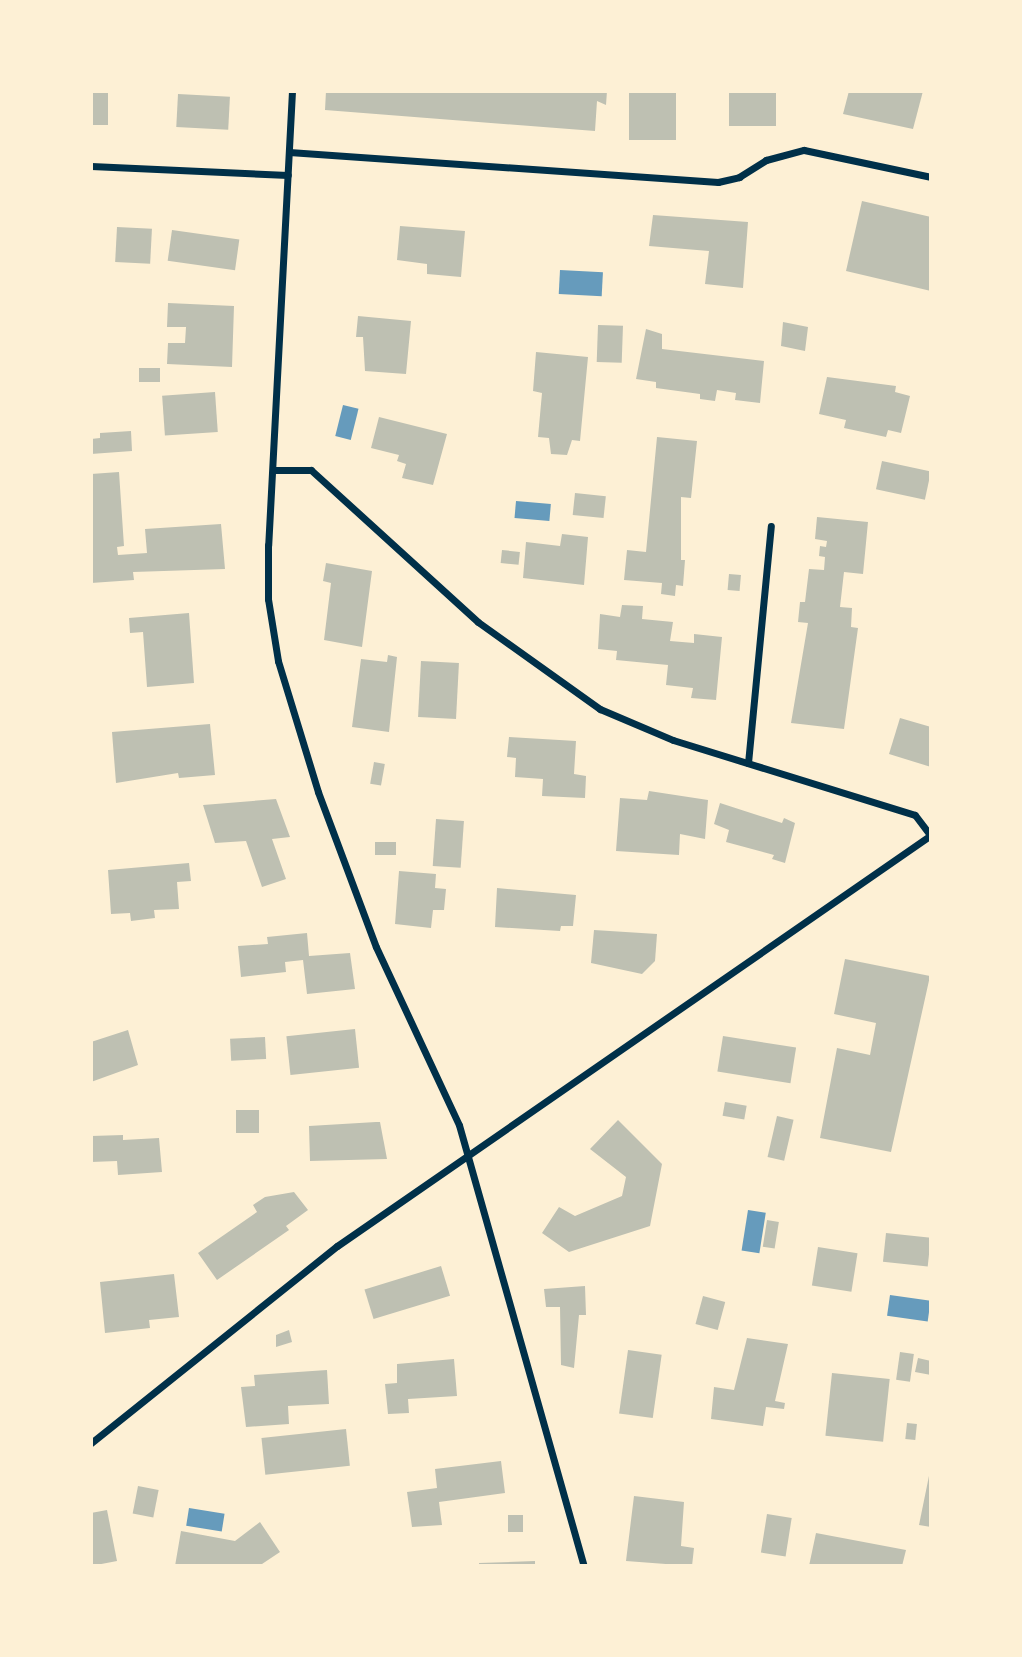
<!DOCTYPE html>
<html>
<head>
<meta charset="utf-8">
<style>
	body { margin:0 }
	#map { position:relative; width:1022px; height:1657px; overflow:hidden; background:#fdf0d5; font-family:"Roboto Condensed",sans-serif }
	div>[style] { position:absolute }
	.water>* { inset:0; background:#669bbc; transform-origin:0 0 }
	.building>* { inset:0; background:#bec0b2; transform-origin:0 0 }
	.minor>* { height:7px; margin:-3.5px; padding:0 3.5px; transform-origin:3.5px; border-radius:3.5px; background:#003049 }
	span { translate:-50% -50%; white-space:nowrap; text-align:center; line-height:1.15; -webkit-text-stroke:5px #fdf0d5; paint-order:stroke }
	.frame { position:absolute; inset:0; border:93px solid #fdf0d5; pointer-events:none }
</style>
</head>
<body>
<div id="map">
	<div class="water">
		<div style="left:560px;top:270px;width:43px;height:24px;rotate:3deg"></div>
		<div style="left:343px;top:405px;width:16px;height:32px;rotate:14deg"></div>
		<div style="left:516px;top:501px;width:35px;height:17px;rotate:5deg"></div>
		<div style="left:748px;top:1210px;width:18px;height:41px;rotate:9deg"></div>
		<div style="left:890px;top:1295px;width:41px;height:21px;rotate:8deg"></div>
		<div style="left:189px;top:1508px;width:36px;height:18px;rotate:9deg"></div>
	</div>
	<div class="building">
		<div style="clip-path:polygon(326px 91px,607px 91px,606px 105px,597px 101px,595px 131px,325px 110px)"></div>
		<div style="left:629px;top:91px;width:47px;height:49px"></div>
		<div style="left:729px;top:91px;width:47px;height:35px"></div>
		<div style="clip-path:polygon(849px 91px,923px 91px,913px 129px,843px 114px)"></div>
		<div style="left:91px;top:93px;width:17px;height:32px"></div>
		<div style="left:178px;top:94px;width:52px;height:33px;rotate:3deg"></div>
		<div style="clip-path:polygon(862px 201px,931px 217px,931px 291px,846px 271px)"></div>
		<div style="clip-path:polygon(653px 215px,748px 222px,743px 288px,705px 284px,709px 251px,649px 246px)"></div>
		<div style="clip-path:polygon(400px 226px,465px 231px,461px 277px,427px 274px,427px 264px,397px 260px)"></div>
		<div style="left:117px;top:227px;width:35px;height:35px;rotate:3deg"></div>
		<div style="left:172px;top:230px;width:68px;height:31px;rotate:8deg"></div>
		<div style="clip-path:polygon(168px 303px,234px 306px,232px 367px,167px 364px,168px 343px,185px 343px,186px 327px,167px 327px)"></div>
		<div style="clip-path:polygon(358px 316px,411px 321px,406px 374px,365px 371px,363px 337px,356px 337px)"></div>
		<div style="clip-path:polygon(783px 322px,808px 327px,805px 351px,781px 346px)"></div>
		<div style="left:598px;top:325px;width:25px;height:37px;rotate:2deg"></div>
		<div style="clip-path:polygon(646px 329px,662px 334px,662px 349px,764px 361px,760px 403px,735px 400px,736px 393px,717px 390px,715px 401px,700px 399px,700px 394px,656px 388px,656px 382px,636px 379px)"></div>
		<div style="clip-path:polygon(536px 352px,588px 357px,580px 441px,572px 440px,567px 455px,551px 454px,549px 438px,538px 437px,542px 393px,533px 391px)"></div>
		<div style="left:160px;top:368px;width:14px;height:21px;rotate:90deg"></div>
		<div style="clip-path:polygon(827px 377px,896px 386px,895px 392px,910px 396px,901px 433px,888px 430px,886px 437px,844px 428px,846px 420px,819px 414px)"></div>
		<div style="left:215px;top:392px;width:40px;height:53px;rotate:86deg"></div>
		<div style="clip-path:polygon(379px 417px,447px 434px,433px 485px,402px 478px,406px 464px,397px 461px,399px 455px,371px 448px)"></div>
		<div style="clip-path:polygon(131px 431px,132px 451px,91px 454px,91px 439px,100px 438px,100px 433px)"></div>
		<div style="clip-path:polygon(657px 437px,697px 441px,691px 498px,681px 497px,681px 560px,685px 560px,683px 586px,676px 585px,675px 596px,661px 594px,662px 583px,624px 580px,627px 550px,646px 552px)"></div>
		<div style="left:882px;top:461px;width:50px;height:29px;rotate:12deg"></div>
		<div style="clip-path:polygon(119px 472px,124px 546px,117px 547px,118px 555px,147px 553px,145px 529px,221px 524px,225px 569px,133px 572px,134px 580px,91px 583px,91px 474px)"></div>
		<div style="left:575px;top:493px;width:31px;height:22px;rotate:6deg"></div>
		<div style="clip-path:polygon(817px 517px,868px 522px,863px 574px,844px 572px,840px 607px,852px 608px,851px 627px,858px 628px,844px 729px,791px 723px,808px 623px,798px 622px,800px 602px,805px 602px,809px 569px,824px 570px,825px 557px,819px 556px,820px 546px,826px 547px,827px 541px,815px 539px)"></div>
		<div style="clip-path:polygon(562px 534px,588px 537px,584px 585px,523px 578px,526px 542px,560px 546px)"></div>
		<div style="left:502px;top:550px;width:18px;height:13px;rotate:6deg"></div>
		<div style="clip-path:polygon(326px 563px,372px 571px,362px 647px,324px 640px,331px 583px,323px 581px)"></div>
		<div style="left:729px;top:574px;width:12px;height:16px;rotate:5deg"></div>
		<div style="clip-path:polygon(622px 605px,643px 606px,642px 619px,673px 622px,670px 641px,694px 643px,694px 634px,722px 637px,716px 700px,691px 698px,693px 688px,666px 685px,668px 665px,616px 660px,617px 651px,598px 649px,600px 614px,620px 617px)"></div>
		<div style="clip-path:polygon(189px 613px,194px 683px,147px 687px,143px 632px,130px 633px,129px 618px)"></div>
		<div style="clip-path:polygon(388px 655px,397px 657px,389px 732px,352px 727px,361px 659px,387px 662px)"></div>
		<div style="left:421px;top:661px;width:38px;height:56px;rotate:3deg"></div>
		<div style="clip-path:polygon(900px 718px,931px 727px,931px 767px,889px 754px)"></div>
		<div style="clip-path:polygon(210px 724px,215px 775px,179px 778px,178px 773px,116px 783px,112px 732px)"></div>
		<div style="clip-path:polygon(509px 737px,576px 741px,574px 774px,586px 776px,585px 798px,542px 796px,543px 779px,515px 777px,516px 758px,507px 757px)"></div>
		<div style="left:374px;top:762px;width:11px;height:22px;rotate:10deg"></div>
		<div style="clip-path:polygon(649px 791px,708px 800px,705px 839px,680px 834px,679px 855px,616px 851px,620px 798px,647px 800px)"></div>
		<div style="clip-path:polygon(276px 799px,290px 837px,272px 839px,286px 879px,262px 887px,246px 841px,215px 843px,203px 805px)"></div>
		<div style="clip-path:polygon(720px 803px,782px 823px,784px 818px,795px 823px,785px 863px,772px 859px,774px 855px,726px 842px,729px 830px,714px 824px)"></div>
		<div style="left:436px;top:819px;width:28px;height:47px;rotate:4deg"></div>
		<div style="left:375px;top:842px;width:21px;height:13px"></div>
		<div style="clip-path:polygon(189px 863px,191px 881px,177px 882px,179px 909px,154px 910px,155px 918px,131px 921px,130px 913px,111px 914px,108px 870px)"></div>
		<div style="clip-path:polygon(399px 871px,436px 874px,435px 888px,446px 889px,444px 910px,433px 910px,431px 928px,395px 924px)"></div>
		<div style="clip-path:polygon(497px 888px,576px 895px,573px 926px,561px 926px,560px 931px,495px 927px)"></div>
		<div style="clip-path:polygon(594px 930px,657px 934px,655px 961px,642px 974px,591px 963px)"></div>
		<div style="clip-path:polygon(307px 933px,309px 956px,350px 953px,355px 989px,307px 994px,303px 960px,285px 962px,286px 972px,241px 977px,238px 946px,268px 944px,267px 937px)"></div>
		<div style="clip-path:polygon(845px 959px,930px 976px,891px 1152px,820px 1138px,837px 1048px,870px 1055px,876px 1023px,834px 1014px)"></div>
		<div style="left:355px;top:1029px;width:39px;height:69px;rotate:84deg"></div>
		<div style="clip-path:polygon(128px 1030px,138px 1065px,91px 1082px,91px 1042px)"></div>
		<div style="left:723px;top:1036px;width:74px;height:36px;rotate:9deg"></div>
		<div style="left:265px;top:1037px;width:22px;height:35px;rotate:87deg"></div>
		<div style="left:725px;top:1102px;width:22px;height:14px;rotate:10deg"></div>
		<div style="left:259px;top:1110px;width:23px;height:23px;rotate:90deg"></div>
		<div style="left:777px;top:1116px;width:17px;height:42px;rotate:13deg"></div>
		<div style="clip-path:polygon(618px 1120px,662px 1164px,650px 1226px,569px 1252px,542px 1233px,559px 1207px,575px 1216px,622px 1196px,626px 1177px,590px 1149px)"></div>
		<div style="clip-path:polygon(376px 1122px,380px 1122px,387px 1159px,310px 1161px,309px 1126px)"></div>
		<div style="clip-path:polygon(123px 1135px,123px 1140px,159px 1138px,162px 1172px,118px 1175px,117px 1161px,91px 1162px,91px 1136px)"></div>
		<div style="clip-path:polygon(294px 1192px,308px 1210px,286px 1226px,289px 1230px,217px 1280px,198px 1253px,257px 1212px,253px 1205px,265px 1197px)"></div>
		<div style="left:767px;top:1220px;width:12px;height:27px;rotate:9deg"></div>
		<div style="left:886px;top:1233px;width:45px;height:29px;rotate:6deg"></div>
		<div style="left:818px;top:1247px;width:40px;height:39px;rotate:9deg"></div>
		<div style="left:441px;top:1266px;width:31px;height:80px;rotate:73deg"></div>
		<div style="clip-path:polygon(174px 1274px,179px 1317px,149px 1320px,150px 1328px,105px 1333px,100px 1282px)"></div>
		<div style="clip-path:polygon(585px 1286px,586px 1315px,579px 1315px,574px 1368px,561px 1365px,560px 1307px,546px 1307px,544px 1289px)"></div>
		<div style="left:703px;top:1296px;width:23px;height:29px;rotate:15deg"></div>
		<div style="clip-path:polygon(289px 1330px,292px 1342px,276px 1347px,276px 1335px)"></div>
		<div style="clip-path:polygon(747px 1338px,788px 1344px,775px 1401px,785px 1403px,784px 1409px,766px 1407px,763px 1426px,711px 1419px,714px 1387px,734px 1390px)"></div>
		<div style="left:628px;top:1350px;width:34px;height:64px;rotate:8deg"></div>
		<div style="left:900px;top:1352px;width:14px;height:28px;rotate:8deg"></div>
		<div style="clip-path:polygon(918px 1358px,931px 1361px,931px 1375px,915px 1372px)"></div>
		<div style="clip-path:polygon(454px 1359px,457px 1396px,408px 1399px,409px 1413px,388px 1414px,385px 1384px,397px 1383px,397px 1364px)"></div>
		<div style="clip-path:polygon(327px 1370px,329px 1404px,288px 1406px,289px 1424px,246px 1427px,241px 1387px,255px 1386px,254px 1375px)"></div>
		<div style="left:832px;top:1373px;width:58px;height:63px;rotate:6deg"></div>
		<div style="left:907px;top:1423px;width:10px;height:16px;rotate:6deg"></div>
		<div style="left:346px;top:1429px;width:37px;height:85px;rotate:84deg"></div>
		<div style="clip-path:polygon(501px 1461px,505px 1493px,439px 1502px,442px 1525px,412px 1527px,407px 1492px,437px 1488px,435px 1469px)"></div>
		<div style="clip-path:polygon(930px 1471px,931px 1472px,931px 1527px,919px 1525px)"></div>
		<div style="left:138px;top:1486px;width:21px;height:28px;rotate:11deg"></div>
		<div style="clip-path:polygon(634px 1496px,684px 1502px,681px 1546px,694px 1548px,692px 1566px,626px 1561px)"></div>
		<div style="clip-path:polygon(107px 1510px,117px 1561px,91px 1566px,91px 1513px)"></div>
		<div style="left:767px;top:1514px;width:25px;height:39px;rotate:9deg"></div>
		<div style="left:508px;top:1515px;width:15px;height:17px"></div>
		<div style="clip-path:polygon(260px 1522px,280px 1552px,259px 1566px,175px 1566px,181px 1531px,235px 1541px)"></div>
		<div style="clip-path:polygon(816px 1533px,906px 1550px,902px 1566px,809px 1566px)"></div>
		<div style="clip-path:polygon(535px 1561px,535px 1566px,479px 1566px,479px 1563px)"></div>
	</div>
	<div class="minor">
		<div style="left:292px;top:91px;width:455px;rotate:93deg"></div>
		<div style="left:268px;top:545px;width:54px;rotate:90deg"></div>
		<div style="left:268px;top:599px;width:63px;rotate:80.8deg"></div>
		<div style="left:278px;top:661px;width:137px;rotate:73deg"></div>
		<div style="left:318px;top:792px;width:165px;rotate:69.5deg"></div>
		<div style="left:376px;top:947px;width:196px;rotate:65deg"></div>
		<div style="left:459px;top:1125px;width:458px;rotate:74.2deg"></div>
		<div style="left:289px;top:152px;width:430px;rotate:4deg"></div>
		<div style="left:718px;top:182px;width:22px;rotate:-13deg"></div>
		<div style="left:739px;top:177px;width:32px;rotate:-32deg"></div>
		<div style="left:766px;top:160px;width:39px;rotate:-15deg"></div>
		<div style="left:804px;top:150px;width:130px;rotate:12deg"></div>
		<div style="left:91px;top:166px;width:197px;rotate:2.6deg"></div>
		<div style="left:274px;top:470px;width:37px"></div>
		<div style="left:311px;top:470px;width:226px;rotate:42.3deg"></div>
		<div style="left:478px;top:622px;width:150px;rotate:35.5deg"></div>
		<div style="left:600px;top:709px;width:79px;rotate:23deg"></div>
		<div style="left:673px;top:740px;width:253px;rotate:17.2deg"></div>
		<div style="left:915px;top:815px;width:25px;rotate:53deg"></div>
		<div style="left:748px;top:763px;width:238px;rotate:-84.5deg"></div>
		<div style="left:91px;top:1443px;width:315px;rotate:-38.7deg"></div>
		<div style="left:337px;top:1246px;width:722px;rotate:-34.68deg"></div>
	</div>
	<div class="frame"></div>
</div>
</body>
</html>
